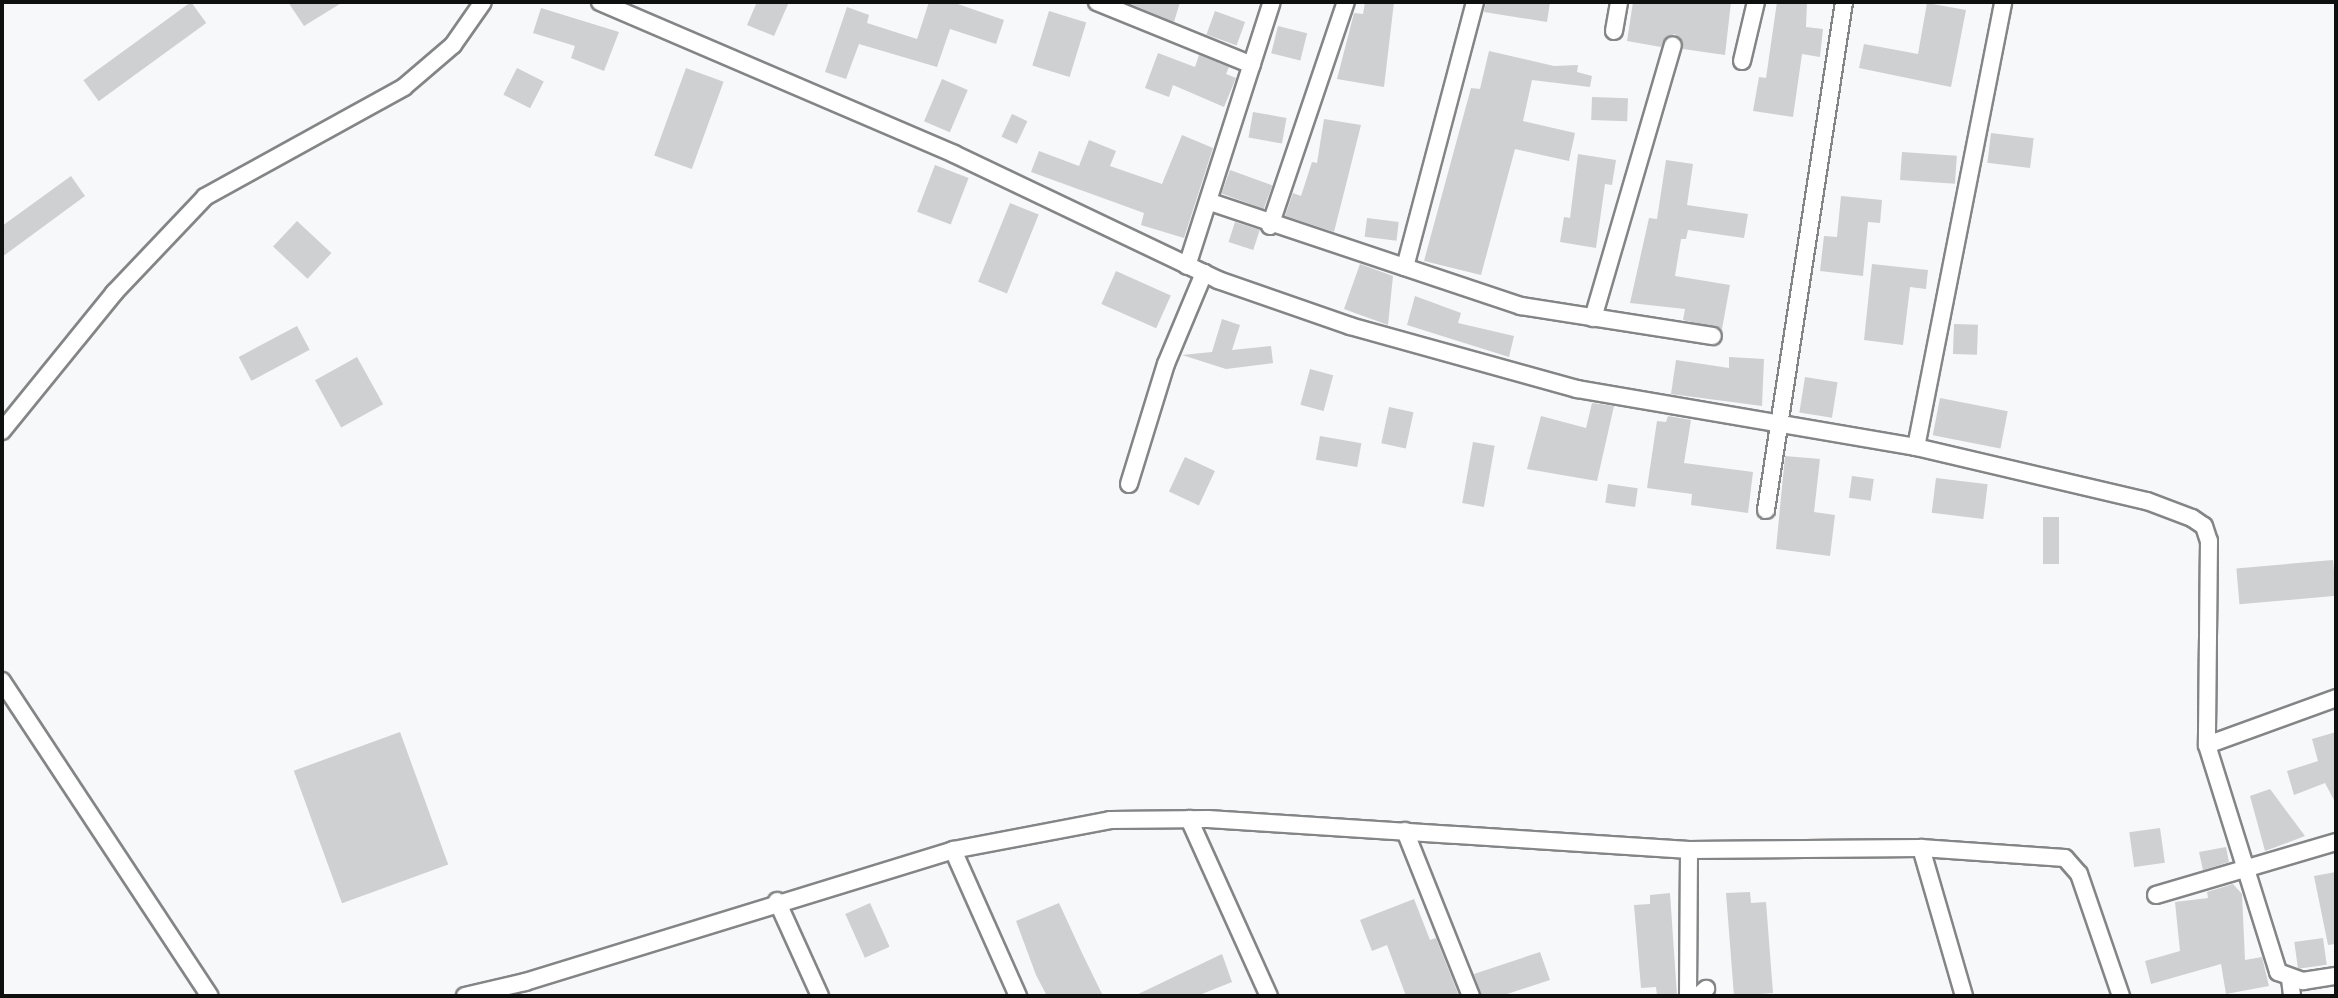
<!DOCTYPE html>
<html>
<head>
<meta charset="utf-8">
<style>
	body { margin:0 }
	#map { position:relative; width:2338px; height:998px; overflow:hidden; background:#f7f8f9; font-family:"Fira Sans Condensed",sans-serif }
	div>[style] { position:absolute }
	.building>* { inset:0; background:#ced0d1; transform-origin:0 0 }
	.roads { filter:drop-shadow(2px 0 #848586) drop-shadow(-2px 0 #848586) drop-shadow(0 2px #848586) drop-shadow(0 -2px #848586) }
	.street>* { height:16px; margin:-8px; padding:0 8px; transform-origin:8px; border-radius:8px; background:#fff }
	span { translate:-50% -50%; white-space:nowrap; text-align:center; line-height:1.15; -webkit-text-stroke:6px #f7f8f9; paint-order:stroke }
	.frame { position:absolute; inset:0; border:4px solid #0e0f0f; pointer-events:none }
</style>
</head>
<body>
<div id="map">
	<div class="building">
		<div style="left:191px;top:2px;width:26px;height:133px;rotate:54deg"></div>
		<div style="clip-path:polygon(288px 2px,343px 2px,304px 26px)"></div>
		<div style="clip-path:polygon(757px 2px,789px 2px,774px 36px,747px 25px)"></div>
		<div style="clip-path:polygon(929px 2px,952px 2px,1004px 20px,996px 44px,950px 29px,937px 67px,859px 44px,846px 79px,825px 72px,847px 7px,869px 15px,867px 23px,917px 39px)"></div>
		<div style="clip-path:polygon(1126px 2px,1180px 2px,1174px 22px)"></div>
		<div style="clip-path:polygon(1365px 2px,1394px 2px,1384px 87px,1337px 79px,1354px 13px,1363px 14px)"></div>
		<div style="clip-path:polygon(1486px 2px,1550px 2px,1547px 22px,1484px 12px)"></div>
		<div style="clip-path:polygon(1633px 2px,1731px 2px,1725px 55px,1683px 49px,1675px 34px,1666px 37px,1661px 47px,1627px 41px)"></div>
		<div style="clip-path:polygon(1777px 2px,1807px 2px,1806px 27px,1823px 29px,1820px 57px,1802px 54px,1793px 117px,1753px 111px,1759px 77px,1766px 78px)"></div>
		<div style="clip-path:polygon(1927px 3px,1966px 10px,1951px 87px,1859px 68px,1864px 44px,1918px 54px)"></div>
		<div style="clip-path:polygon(541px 8px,619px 32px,604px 71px,571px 58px,575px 46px,533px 33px)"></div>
		<div style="left:1049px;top:11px;width:39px;height:57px;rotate:17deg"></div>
		<div style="left:1215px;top:11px;width:32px;height:25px;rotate:20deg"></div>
		<div style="left:1278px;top:26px;width:30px;height:28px;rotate:14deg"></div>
		<div style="clip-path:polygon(1489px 51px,1554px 66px,1578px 65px,1577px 72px,1592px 76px,1590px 87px,1532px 80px,1523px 121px,1575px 133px,1569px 161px,1515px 149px,1481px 275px,1424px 261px,1471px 88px,1480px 89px)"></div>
		<div style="clip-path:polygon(1158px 53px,1195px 67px,1199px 55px,1229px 67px,1226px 74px,1236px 78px,1224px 107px,1173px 85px,1169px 97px,1145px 88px)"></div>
		<div style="left:517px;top:68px;width:30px;height:30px;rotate:27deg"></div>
		<div style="left:686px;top:68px;width:40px;height:93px;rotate:20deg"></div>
		<div style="left:942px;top:79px;width:28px;height:46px;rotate:23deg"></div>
		<div style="left:1592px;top:97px;width:36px;height:23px;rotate:2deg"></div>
		<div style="left:1253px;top:112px;width:34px;height:26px;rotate:10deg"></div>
		<div style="left:1012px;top:114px;width:17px;height:25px;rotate:25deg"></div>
		<div style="clip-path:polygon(1324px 119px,1361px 125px,1334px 232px,1285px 216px,1293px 193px,1301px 196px,1312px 162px,1317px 163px)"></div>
		<div style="left:1991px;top:133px;width:43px;height:30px;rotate:7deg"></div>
		<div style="clip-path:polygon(1182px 135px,1213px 148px,1184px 238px,1141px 225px,1144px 213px,1031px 172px,1039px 151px,1079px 166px,1089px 140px,1116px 151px,1110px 166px,1162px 184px)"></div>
		<div style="left:1902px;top:152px;width:55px;height:28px;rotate:4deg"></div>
		<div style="clip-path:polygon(1578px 154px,1616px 160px,1612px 185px,1605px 184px,1596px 248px,1560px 242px,1564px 217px,1570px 218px)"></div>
		<div style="clip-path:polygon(1666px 160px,1693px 164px,1687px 205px,1748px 214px,1744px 238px,1688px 230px,1686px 239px,1681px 239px,1675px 276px,1730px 285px,1722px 329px,1683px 320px,1685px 309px,1630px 303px,1649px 218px,1657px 219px)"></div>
		<div style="left:935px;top:165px;width:36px;height:50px;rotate:21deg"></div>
		<div style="left:1230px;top:170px;width:45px;height:25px;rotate:20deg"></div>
		<div style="clip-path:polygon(71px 176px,85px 196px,2px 257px,2px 226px)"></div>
		<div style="clip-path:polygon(1841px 196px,1882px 200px,1880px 223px,1868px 222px,1863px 276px,1820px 271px,1824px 236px,1837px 237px)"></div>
		<div style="left:1010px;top:203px;width:31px;height:85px;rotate:22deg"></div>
		<div style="left:1367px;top:218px;width:32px;height:19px;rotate:7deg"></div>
		<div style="left:297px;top:221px;width:47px;height:35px;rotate:43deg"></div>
		<div style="left:1235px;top:222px;width:26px;height:21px;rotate:18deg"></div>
		<div style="clip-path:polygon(1360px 264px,1393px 276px,1388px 325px,1344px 309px)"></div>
		<div style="clip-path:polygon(1872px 264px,1928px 270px,1926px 289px,1910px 287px,1903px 345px,1864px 340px)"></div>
		<div style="left:1116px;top:271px;width:60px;height:36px;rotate:24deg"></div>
		<div style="clip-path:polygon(1415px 296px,1461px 313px,1458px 323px,1514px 336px,1509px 357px,1407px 325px)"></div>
		<div style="clip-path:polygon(1222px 319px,1240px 325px,1232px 350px,1271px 346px,1273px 363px,1226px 369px,1182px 355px,1212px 352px)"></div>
		<div style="left:1954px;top:324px;width:24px;height:30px;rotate:2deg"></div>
		<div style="left:297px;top:326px;width:27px;height:66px;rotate:62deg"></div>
		<div style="left:357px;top:357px;width:54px;height:48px;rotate:61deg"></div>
		<div style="clip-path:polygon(1729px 357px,1764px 359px,1762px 406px,1671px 394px,1676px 360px,1729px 368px)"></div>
		<div style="left:1310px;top:369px;width:24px;height:37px;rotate:15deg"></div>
		<div style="left:1805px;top:377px;width:33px;height:36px;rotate:9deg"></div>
		<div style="left:1940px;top:398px;width:69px;height:38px;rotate:11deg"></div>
		<div style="clip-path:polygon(1592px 403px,1614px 406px,1597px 481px,1527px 469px,1541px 416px,1586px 428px)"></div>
		<div style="left:1389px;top:407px;width:25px;height:37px;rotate:12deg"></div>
		<div style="clip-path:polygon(1668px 416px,1691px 420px,1684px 463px,1753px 472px,1748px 513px,1691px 505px,1692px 494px,1647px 488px,1657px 421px,1666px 422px)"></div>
		<div style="left:1320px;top:436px;width:42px;height:24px;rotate:10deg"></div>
		<div style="left:1473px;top:442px;width:22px;height:62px;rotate:10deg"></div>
		<div style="clip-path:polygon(1785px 456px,1820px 459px,1814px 512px,1835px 515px,1830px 556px,1776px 549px)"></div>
		<div style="left:1185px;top:457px;width:33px;height:38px;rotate:25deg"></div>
		<div style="left:1852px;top:476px;width:22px;height:22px;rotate:8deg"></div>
		<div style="left:1936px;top:478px;width:52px;height:35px;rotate:7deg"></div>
		<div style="left:1608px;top:484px;width:30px;height:19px;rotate:8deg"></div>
		<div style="left:2043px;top:517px;width:16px;height:47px"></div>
		<div style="left:2333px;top:560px;width:36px;height:97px;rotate:85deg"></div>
		<div style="left:400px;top:732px;width:141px;height:113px;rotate:70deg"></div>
		<div style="clip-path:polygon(2336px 732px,2336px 804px,2325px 783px,2294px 795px,2287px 771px,2318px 761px,2312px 739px)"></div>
		<div style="clip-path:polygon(2270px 789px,2305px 836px,2265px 851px,2250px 796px)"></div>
		<div style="left:2160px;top:828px;width:35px;height:31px;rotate:82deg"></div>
		<div style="clip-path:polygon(2226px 847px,2229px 862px,2203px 870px,2199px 852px)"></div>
		<div style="clip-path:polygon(2336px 872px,2336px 944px,2328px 945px,2314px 876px)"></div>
		<div style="clip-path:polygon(2233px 884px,2242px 894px,2245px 960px,2262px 957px,2269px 986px,2226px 994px,2221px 964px,2151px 984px,2145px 961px,2180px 951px,2175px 902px,2208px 898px,2207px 892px)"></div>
		<div style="clip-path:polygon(1750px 892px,1751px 903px,1766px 902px,1773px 993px,1734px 996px,1726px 893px)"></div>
		<div style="clip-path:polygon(1670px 893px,1677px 996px,1657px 996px,1656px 987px,1641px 988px,1634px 905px,1650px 904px,1650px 895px)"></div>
		<div style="clip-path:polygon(1414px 899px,1430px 940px,1436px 938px,1459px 996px,1406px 996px,1387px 945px,1372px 951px,1360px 920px)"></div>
		<div style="left:870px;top:903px;width:48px;height:27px;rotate:66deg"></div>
		<div style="clip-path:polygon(1059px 903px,1082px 953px,1103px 996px,1047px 996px,1036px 975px,1016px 921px)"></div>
		<div style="left:2323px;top:938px;width:27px;height:29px;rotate:82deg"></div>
		<div style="clip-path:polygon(1540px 952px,1550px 980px,1501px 996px,1482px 996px,1474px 974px)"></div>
		<div style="clip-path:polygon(1222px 954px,1232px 982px,1197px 996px,1134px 996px)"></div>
	</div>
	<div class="roads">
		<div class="street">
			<div style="left:600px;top:2px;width:385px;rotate:23.2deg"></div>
			<div style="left:954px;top:154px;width:293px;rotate:25.5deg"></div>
			<div style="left:1218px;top:280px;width:140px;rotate:19.2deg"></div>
			<div style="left:1350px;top:326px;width:236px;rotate:15.5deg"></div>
			<div style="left:1577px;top:389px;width:344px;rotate:9.7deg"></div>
			<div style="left:1916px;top:447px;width:237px;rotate:13.2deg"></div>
			<div style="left:2147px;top:501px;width:48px;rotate:20.7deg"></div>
			<div style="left:2192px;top:518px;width:14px;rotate:34deg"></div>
			<div style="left:2204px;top:526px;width:16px;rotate:72deg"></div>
			<div style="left:2209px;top:541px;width:204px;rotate:90.6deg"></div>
			<div style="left:2207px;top:745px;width:238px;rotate:72.6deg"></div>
			<div style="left:2278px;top:972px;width:27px;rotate:20deg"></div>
			<div style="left:2303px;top:981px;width:33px;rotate:-9deg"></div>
			<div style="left:1097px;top:2px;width:167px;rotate:22.1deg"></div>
			<div style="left:1614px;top:31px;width:29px;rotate:-80deg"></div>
			<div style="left:1742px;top:61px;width:61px;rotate:-76.7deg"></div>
			<div style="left:1210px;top:202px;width:328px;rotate:18.5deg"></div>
			<div style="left:1521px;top:306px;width:194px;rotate:8.9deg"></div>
			<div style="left:1270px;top:226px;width:237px;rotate:-71.3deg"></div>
			<div style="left:1187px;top:266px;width:277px;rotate:-72.2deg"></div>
			<div style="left:1405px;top:267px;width:274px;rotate:-75.2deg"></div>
			<div style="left:1593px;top:318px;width:284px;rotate:-73.7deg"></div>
			<div style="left:2px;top:431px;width:178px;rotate:-50.9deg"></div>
			<div style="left:114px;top:293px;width:132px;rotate:-46.5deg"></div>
			<div style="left:205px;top:197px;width:227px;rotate:-28.9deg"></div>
			<div style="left:404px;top:87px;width:65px;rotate:-40.6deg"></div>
			<div style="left:453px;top:45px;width:52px;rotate:-55.1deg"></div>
			<div style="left:1916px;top:447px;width:453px;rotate:-78.9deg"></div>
			<div style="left:1129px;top:484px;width:126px;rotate:-72.9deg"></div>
			<div style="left:1166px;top:364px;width:99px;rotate:-67.3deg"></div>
			<div style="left:1766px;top:510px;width:514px;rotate:-81.27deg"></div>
			<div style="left:2px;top:681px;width:377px;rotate:56.6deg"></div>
			<div style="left:2207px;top:745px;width:137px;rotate:-20deg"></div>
			<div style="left:1189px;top:819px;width:194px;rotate:65.7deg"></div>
			<div style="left:1405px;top:831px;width:178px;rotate:68.2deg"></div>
			<div style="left:1921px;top:848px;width:154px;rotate:73.8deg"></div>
			<div style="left:953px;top:850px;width:160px;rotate:66deg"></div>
			<div style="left:2156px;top:895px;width:188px;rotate:-16.4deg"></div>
			<div style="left:777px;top:901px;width:104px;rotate:65.6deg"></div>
			<div style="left:2290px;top:979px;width:17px;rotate:83deg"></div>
			<div style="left:465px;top:996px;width:62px;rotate:-13.1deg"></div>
			<div style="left:525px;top:982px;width:448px;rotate:-17.1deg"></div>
			<div style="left:953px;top:850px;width:160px;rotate:-10.8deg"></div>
			<div style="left:1110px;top:820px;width:98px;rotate:-0.6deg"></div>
			<div style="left:1208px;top:819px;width:482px;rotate:3.7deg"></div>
			<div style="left:1689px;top:850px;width:232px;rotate:-0.5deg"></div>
			<div style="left:1921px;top:848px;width:144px;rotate:4deg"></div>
			<div style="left:2065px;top:858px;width:21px;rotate:49deg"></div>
			<div style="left:2079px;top:874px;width:129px;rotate:71deg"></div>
			<div style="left:1688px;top:996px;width:146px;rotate:-89.6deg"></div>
			<div style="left:1698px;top:996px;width:11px;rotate:-41deg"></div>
		</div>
	</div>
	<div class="frame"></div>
</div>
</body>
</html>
